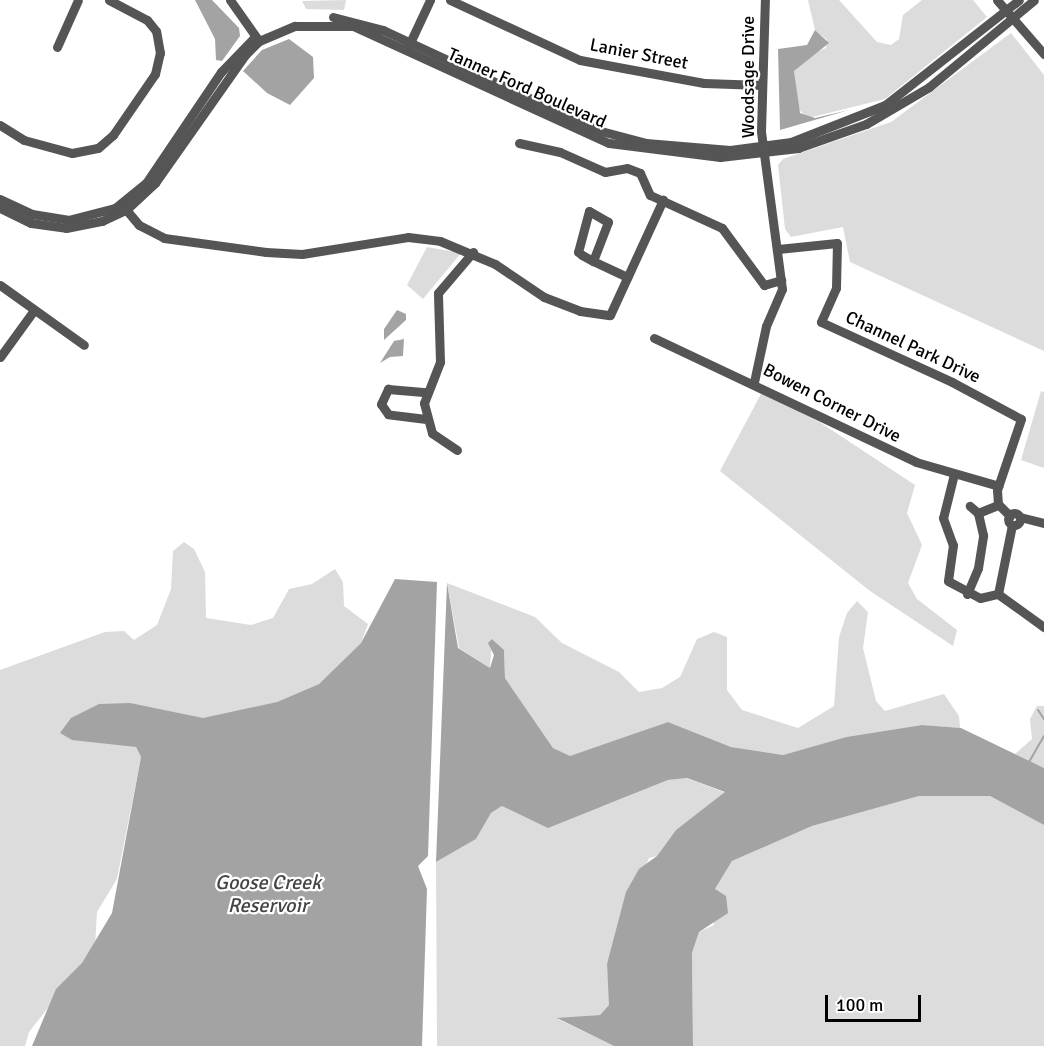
<!DOCTYPE html>
<html>
<head>
<meta charset="utf-8">
<style>
	body { margin:0 }
	#map { position:relative; width:1044px; height:1046px; overflow:hidden; background:#fff; font-family:Signika,sans-serif }
	div>[style] { position:absolute }
	.green>* { inset:0; background:#dcdcdc }
	.water>* { inset:0; background:#a3a3a3 }
	.stream>* { height:2px; margin:-1px; padding:0 1px; transform-origin:1px; border-radius:1px; background:#a3a3a3 }
	.minor>* { height:9px; margin:-4.5px; padding:0 4.5px; transform-origin:4.5px; border-radius:4.5px; background:#555 }
	.minor>.ring { margin:-4.5px; padding:0; box-sizing:content-box; background:none; border:9px solid #555; border-radius:50% }
	span { translate:-50% -50%; white-space:nowrap; text-align:center; line-height:1.15; -webkit-text-stroke:4.5px #fff; paint-order:stroke }
	.street-label { font-size:18px; color:#000 }
	.water-label { font-size:20px; color:#444; font-style:italic }
	.scale { position:absolute; left:825px; top:995px; width:96px; height:27px; box-sizing:border-box; border:3px solid #000; border-top:0; padding-left:8px; font-size:18px; line-height:21px; white-space:nowrap; color:#000; -webkit-text-stroke:4px #fff; paint-order:stroke }
</style>
</head>
<body>
<div id="map">
	<div class="green">
		<div style="clip-path:polygon(346px 0,344px 10px,306px 9px,302px 1px)"></div>
		<div style="clip-path:polygon(808px 0,839px 0,877px 42px,891px 45px,899px 39px,903px 15px,922px 0,973px 0,987px 17px,885px 99px,808px 118px,798px 109px,794px 71px,807px 56px,826px 48px,827px 40px,815px 30px)"></div>
		<div style="clip-path:polygon(1011px 33px,1044px 75px,1044px 351px,850px 262px,843px 227px,791px 237px,785px 229px,778px 165px,783px 159px,891px 122px)"></div>
		<div style="clip-path:polygon(427px 247px,461px 253px,423px 299px,407px 285px)"></div>
		<div style="clip-path:polygon(1041px 391px,1044px 392px,1044px 468px,1021px 460px)"></div>
		<div style="clip-path:polygon(762px 392px,821px 423px,915px 485px,907px 513px,922px 545px,908px 583px,917px 599px,957px 630px,953px 646px,870px 591px,720px 471px)"></div>
		<div style="clip-path:polygon(184px 542px,194px 549px,205px 572px,206px 618px,251px 625px,273px 618px,289px 589px,312px 584px,335px 569px,343px 582px,344px 606px,368px 624px,361px 643px,319px 684px,277px 702px,115px 743px,136px 747px,141px 757px,117px 879px,97px 912px,95px 948px,29px 1032px,25px 1046px,0 1046px,0 670px,105px 632px,124px 631px,134px 640px,157px 625px,171px 589px,173px 551px)"></div>
		<div style="clip-path:polygon(447px 583px,535px 617px,562px 643px,619px 672px,639px 692px,662px 688px,680px 677px,697px 639px,714px 632px,727px 637px,727px 690px,742px 710px,798px 728px,834px 706px,839px 637px,847px 613px,857px 601px,868px 612px,863px 648px,876px 701px,885px 711px,944px 694px,959px 716px,960px 728px,922px 725px,846px 737px,783px 755px,731px 747px,668px 722px,570px 757px,553px 748px,505px 678px,504px 650px,492px 639px,490px 668px,459px 648px)"></div>
		<div style="clip-path:polygon(1037px 706px,1044px 706px,1044px 768px,1015px 754px,1032px 739px,1030px 719px)"></div>
		<div style="clip-path:polygon(686px 778px,726px 793px,676px 830px,657px 856px,649px 858px,607px 964px,610px 1005px,600px 1015px,558px 1019px,614px 1046px,437px 1046px,436px 862px,476px 839px,491px 813px,502px 806px,601px 807px,668px 780px)"></div>
		<div style="clip-path:polygon(919px 796px,990px 796px,1044px 825px,1044px 1046px,693px 1046px,692px 953px,699px 932px,714px 925px,715px 889px,732px 861px,812px 826px)"></div>
	</div>
	<div class="water">
		<div style="clip-path:polygon(195px 0,212px 0,239px 28px,240px 36px,222px 61px,216px 60px,215px 39px)"></div>
		<div style="clip-path:polygon(815px 30px,829px 43px,794px 71px,800px 113px,815px 118px,849px 110px,780px 130px,778px 49px,807px 45px)"></div>
		<div style="clip-path:polygon(289px 39px,313px 57px,314px 78px,290px 105px,267px 93px,243px 71px,262px 50px)"></div>
		<div style="clip-path:polygon(397px 310px,406px 314px,406px 320px,384px 340px,384px 329px)"></div>
		<div style="clip-path:polygon(404px 339px,403px 356px,390px 357px,380px 363px,394px 341px)"></div>
		<div style="clip-path:polygon(395px 579px,437px 582px,428px 856px,418px 866px,427px 889px,422px 1046px,32px 1046px,56px 989px,82px 963px,112px 913px,141px 757px,136px 747px,72px 740px,60px 733px,71px 718px,99px 704px,130px 703px,203px 718px,277px 702px,319px 684px,361px 643px)"></div>
		<div style="clip-path:polygon(447px 583px,458px 648px,490px 668px,494px 655px,488px 643px,492px 639px,504px 650px,505px 678px,553px 748px,570px 756px,668px 722px,731px 747px,783px 755px,846px 737px,922px 725px,961px 728px,1044px 768px,1044px 825px,990px 796px,919px 796px,812px 826px,732px 861px,715px 889px,726px 896px,728px 913px,699px 932px,692px 953px,693px 1046px,614px 1046px,557px 1018px,600px 1015px,609px 1005px,607px 964px,626px 892px,639px 869px,657px 856px,676px 830px,725px 792px,687px 778px,668px 780px,548px 828px,502px 806px,491px 813px,476px 839px,436px 862px)"></div>
	</div>
	<div class="stream">
		<div style="left:1038px;top:710px;width:11px;rotate:56deg"></div>
		<div style="left:1029px;top:762px;width:30px;rotate:-60deg"></div>
	</div>
	<div class="minor">
		<div style="left:230px;top:0;width:50px;rotate:54.7deg"></div>
		<div style="left:450px;top:0;width:143px;rotate:24.8deg"></div>
		<div style="left:580px;top:60px;width:126px;rotate:10.5deg"></div>
		<div style="left:704px;top:83px;width:58px;rotate:2deg"></div>
		<div style="left:997px;top:0;width:72px;rotate:49deg"></div>
		<div style="left:333px;top:17px;width:52px;rotate:14.6deg"></div>
		<div style="left:383px;top:30px;width:240px;rotate:24.9deg"></div>
		<div style="left:601px;top:131px;width:47px;rotate:14.9deg"></div>
		<div style="left:646px;top:143px;width:84px;rotate:4.8deg"></div>
		<div style="left:730px;top:150px;width:62px;rotate:-7.5deg"></div>
		<div style="left:791px;top:142px;width:101px;rotate:-21.5deg"></div>
		<div style="left:885px;top:105px;width:170px;rotate:-38.1deg"></div>
		<div style="left:57px;top:47px;width:51px;rotate:-65.9deg"></div>
		<div style="left:408px;top:47px;width:52px;rotate:-64.9deg"></div>
		<div style="left:0;top:125px;width:28px;rotate:32deg"></div>
		<div style="left:24px;top:140px;width:50px;rotate:15.2deg"></div>
		<div style="left:72px;top:153px;width:26px;rotate:-11deg"></div>
		<div style="left:98px;top:148px;width:20px;rotate:-41deg"></div>
		<div style="left:113px;top:135px;width:74px;rotate:-55.5deg"></div>
		<div style="left:155px;top:74px;width:22px;rotate:-77deg"></div>
		<div style="left:160px;top:53px;width:22px;rotate:-100deg"></div>
		<div style="left:156px;top:31px;width:14px;rotate:-129deg"></div>
		<div style="left:147px;top:20px;width:43px;rotate:-152.2deg"></div>
		<div style="left:519px;top:143px;width:42px;rotate:12.4deg"></div>
		<div style="left:560px;top:152px;width:49px;rotate:24deg"></div>
		<div style="left:605px;top:172px;width:22px;rotate:-10deg"></div>
		<div style="left:627px;top:168px;width:14px;rotate:21deg"></div>
		<div style="left:640px;top:173px;width:24px;rotate:66deg"></div>
		<div style="left:650px;top:195px;width:79px;rotate:24.6deg"></div>
		<div style="left:722px;top:228px;width:71px;rotate:53.6deg"></div>
		<div style="left:764px;top:285px;width:18px;rotate:-16deg"></div>
		<div style="left:0;top:199px;width:35px;rotate:25deg"></div>
		<div style="left:32px;top:214px;width:36px;rotate:9deg"></div>
		<div style="left:68px;top:220px;width:49px;rotate:-14.3deg"></div>
		<div style="left:115px;top:208px;width:40px;rotate:-39deg"></div>
		<div style="left:146px;top:183px;width:134px;rotate:-56deg"></div>
		<div style="left:221px;top:72px;width:47px;rotate:-45.9deg"></div>
		<div style="left:123px;top:206px;width:25px;rotate:50deg"></div>
		<div style="left:139px;top:225px;width:28px;rotate:27deg"></div>
		<div style="left:164px;top:238px;width:103px;rotate:7.8deg"></div>
		<div style="left:266px;top:252px;width:36px;rotate:3deg"></div>
		<div style="left:302px;top:254px;width:107px;rotate:-9.1deg"></div>
		<div style="left:408px;top:237px;width:32px;rotate:7deg"></div>
		<div style="left:440px;top:241px;width:60px;rotate:22.7deg"></div>
		<div style="left:495px;top:264px;width:59px;rotate:34deg"></div>
		<div style="left:544px;top:297px;width:39px;rotate:21deg"></div>
		<div style="left:580px;top:311px;width:30px;rotate:8deg"></div>
		<div style="left:610px;top:315px;width:127px;rotate:-65.3deg"></div>
		<div style="left:0;top:208px;width:34px;rotate:26deg"></div>
		<div style="left:31px;top:223px;width:35px;rotate:8deg"></div>
		<div style="left:66px;top:228px;width:37px;rotate:-11deg"></div>
		<div style="left:102px;top:221px;width:26px;rotate:-25deg"></div>
		<div style="left:126px;top:210px;width:40px;rotate:-43deg"></div>
		<div style="left:155px;top:183px;width:156px;rotate:-54.9deg"></div>
		<div style="left:245px;top:55px;width:20px;rotate:-45deg"></div>
		<div style="left:259px;top:41px;width:39px;rotate:-23deg"></div>
		<div style="left:295px;top:26px;width:58px"></div>
		<div style="left:353px;top:26px;width:281px;rotate:24.6deg"></div>
		<div style="left:609px;top:143px;width:112px;rotate:7.2deg"></div>
		<div style="left:720px;top:157px;width:79px;rotate:-6.6deg"></div>
		<div style="left:798px;top:148px;width:72px;rotate:-19.4deg"></div>
		<div style="left:866px;top:124px;width:73px;rotate:-30.4deg"></div>
		<div style="left:929px;top:87px;width:136px;rotate:-39.6deg"></div>
		<div style="left:778px;top:249px;width:59px;rotate:-5.8deg"></div>
		<div style="left:837px;top:243px;width:45px;rotate:91.3deg"></div>
		<div style="left:836px;top:288px;width:37px;rotate:114deg"></div>
		<div style="left:821px;top:322px;width:144px;rotate:24.6deg"></div>
		<div style="left:952px;top:382px;width:78px;rotate:28.2deg"></div>
		<div style="left:1021px;top:419px;width:75px;rotate:108.7deg"></div>
		<div style="left:997px;top:490px;width:14px;rotate:86deg"></div>
		<div style="left:998px;top:504px;width:17px;rotate:45deg"></div>
		<div style="left:593px;top:261px;width:42px;rotate:-69deg"></div>
		<div style="left:608px;top:222px;width:22px;rotate:-150deg"></div>
		<div style="left:589px;top:211px;width:42px;rotate:105deg"></div>
		<div style="left:578px;top:252px;width:5px;rotate:37deg"></div>
		<div style="left:582px;top:255px;width:13px;rotate:29deg"></div>
		<div style="left:593px;top:261px;width:38px;rotate:25deg"></div>
		<div style="left:0;top:285px;width:103px;rotate:35.5deg"></div>
		<div style="left:654px;top:338px;width:290px;rotate:25.3deg"></div>
		<div style="left:916px;top:462px;width:86px;rotate:16.1deg"></div>
		<div style="left:0;top:357px;width:58px;rotate:-54.1deg"></div>
		<div style="left:754px;top:382px;width:57px;rotate:-77.9deg"></div>
		<div style="left:766px;top:326px;width:40px;rotate:-66.6deg"></div>
		<div style="left:782px;top:289px;width:159px;rotate:-97.6deg"></div>
		<div style="left:761px;top:131px;width:131px;rotate:-88.3deg"></div>
		<div style="left:426px;top:419px;width:38px;rotate:-173deg"></div>
		<div style="left:388px;top:414px;width:12px;rotate:-125deg"></div>
		<div style="left:381px;top:404px;width:17px;rotate:-65deg"></div>
		<div style="left:388px;top:389px;width:38px;rotate:5deg"></div>
		<div style="left:457px;top:450px;width:30px;rotate:-146deg"></div>
		<div style="left:432px;top:433px;width:31px;rotate:-105deg"></div>
		<div style="left:424px;top:403px;width:44px;rotate:-68.7deg"></div>
		<div style="left:440px;top:362px;width:69px;rotate:-91.7deg"></div>
		<div style="left:438px;top:293px;width:54px;rotate:-49.5deg"></div>
		<div style="left:954px;top:474px;width:45px;rotate:104deg"></div>
		<div style="left:943px;top:518px;width:29px;rotate:70deg"></div>
		<div style="left:953px;top:545px;width:36px;rotate:98deg"></div>
		<div style="left:948px;top:581px;width:36px;rotate:28deg"></div>
		<div style="left:980px;top:598px;width:18px;rotate:-13deg"></div>
		<div class="ring" style="left:1008px;top:513px;width:3px;height:3px"></div>
		<div style="left:978px;top:513px;width:22px;rotate:-22deg"></div>
		<div style="left:1020px;top:517px;width:25px;rotate:14deg"></div>
		<div style="left:1012px;top:525px;width:70px;rotate:101.5deg"></div>
		<div style="left:998px;top:594px;width:57px;rotate:35.7deg"></div>
		<div style="left:967px;top:594px;width:28px;rotate:-67deg"></div>
		<div style="left:978px;top:568px;width:33px;rotate:-81deg"></div>
		<div style="left:983px;top:535px;width:23px;rotate:-103deg"></div>
		<div style="left:978px;top:513px;width:11px;rotate:-139deg"></div>
	</div>
	<div class="street-label">
		<span style="left:639px;top:54px;rotate:11deg">Lanier Street</span>
		<span style="left:748px;top:77px;rotate:-90deg">Woodsage Drive</span>
		<span style="left:527px;top:88px;rotate:24deg">Tanner Ford Boulevard</span>
		<span style="left:913px;top:347px;rotate:25deg">Channel Park Drive</span>
		<span style="left:832px;top:403px;rotate:27deg">Bowen Corner Drive</span>
	</div>
	<div class="water-label">
		<span style="left:268px;top:894px">Goose Creek<br>Reservoir</span>
	</div>
	<div class="scale">100 m</div>
</div>
</body>
</html>
